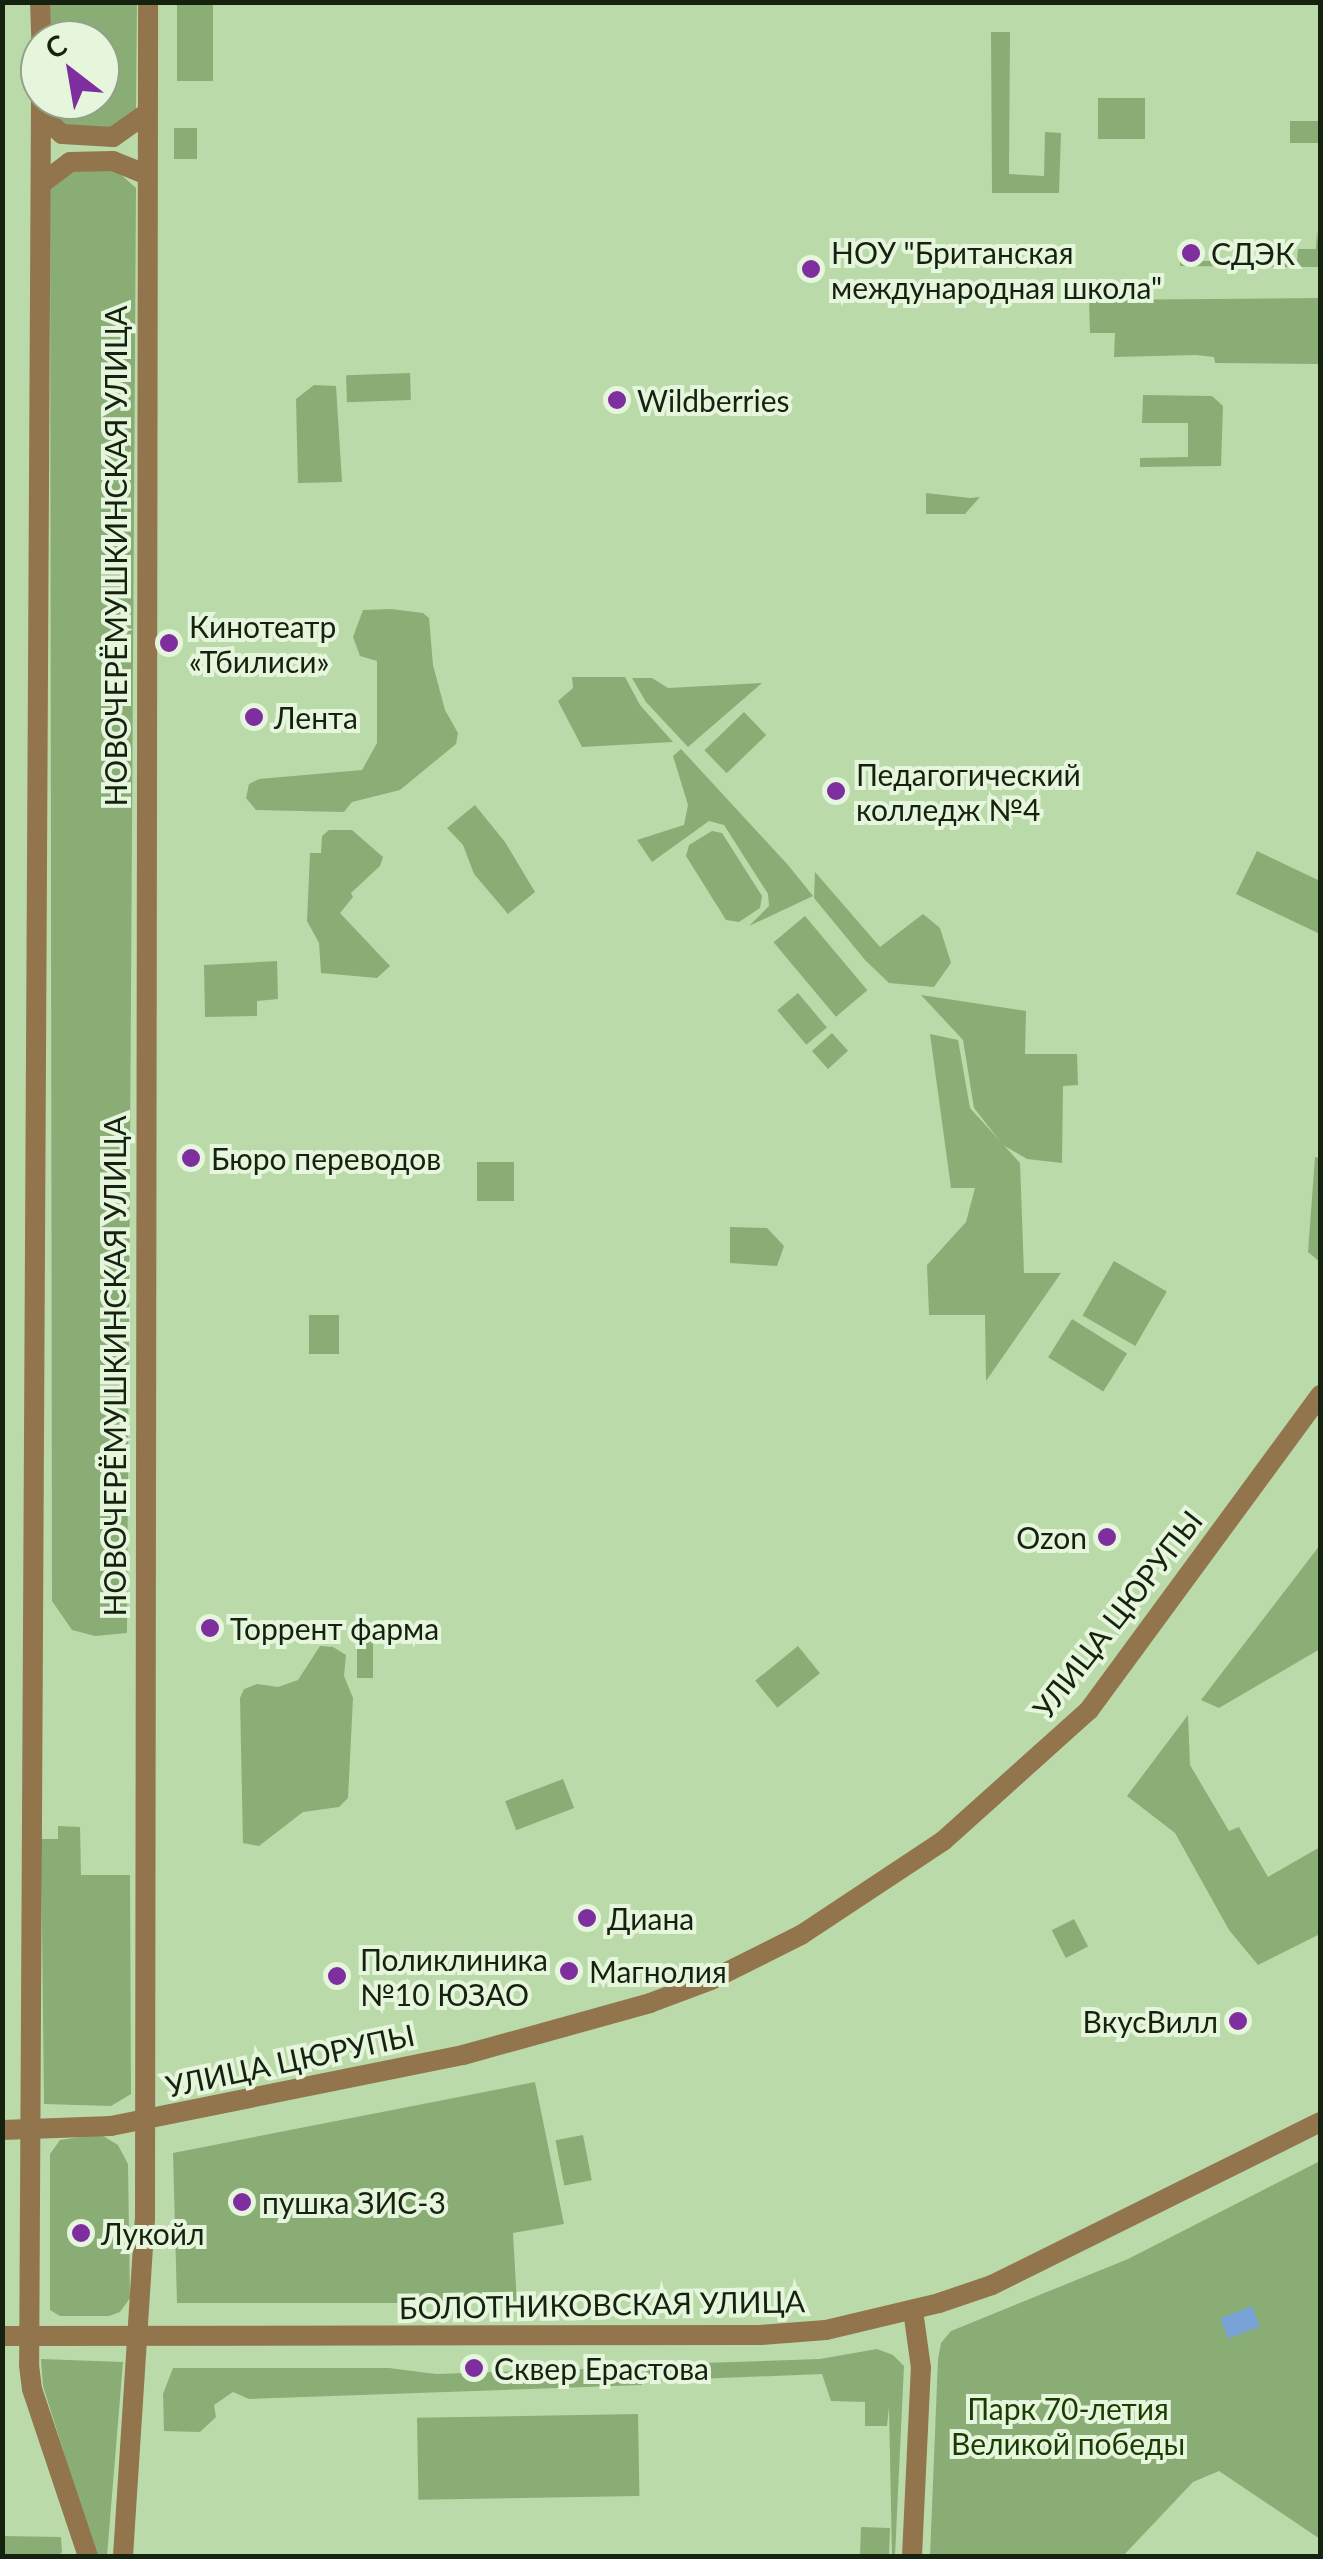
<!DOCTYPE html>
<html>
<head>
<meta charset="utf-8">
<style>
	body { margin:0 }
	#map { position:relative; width:1323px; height:2559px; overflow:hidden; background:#bbdaaa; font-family:Lato,sans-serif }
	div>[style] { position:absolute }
	.green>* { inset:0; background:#8aad76; transform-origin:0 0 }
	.forest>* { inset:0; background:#8aae75; transform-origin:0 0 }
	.water>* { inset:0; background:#78a1d5; transform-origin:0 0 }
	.minor>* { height:20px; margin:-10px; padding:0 10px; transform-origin:10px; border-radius:10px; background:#92754c }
	.dots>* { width:28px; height:28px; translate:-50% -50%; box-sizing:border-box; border:5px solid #e6f6dd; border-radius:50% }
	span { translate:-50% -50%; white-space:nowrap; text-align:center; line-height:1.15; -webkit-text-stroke:8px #e6f6dd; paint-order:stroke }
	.poi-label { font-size:30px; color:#162210 }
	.left { translate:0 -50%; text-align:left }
	.right { translate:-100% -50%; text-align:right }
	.street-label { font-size:30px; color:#162210 }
	.park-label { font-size:30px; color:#1b3c00 }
	.frame { position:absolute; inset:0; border:5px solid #162210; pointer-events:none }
	.north { position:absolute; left:20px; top:20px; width:100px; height:100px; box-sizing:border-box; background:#e6f6dd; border:2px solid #93a18b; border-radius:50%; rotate:329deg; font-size:28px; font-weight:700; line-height:40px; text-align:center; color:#162210 }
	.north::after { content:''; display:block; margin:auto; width:35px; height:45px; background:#7e2e9e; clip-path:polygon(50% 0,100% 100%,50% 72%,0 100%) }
</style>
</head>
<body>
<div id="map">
	<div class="green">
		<div style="clip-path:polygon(50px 3px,137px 3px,136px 110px,107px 130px,70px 128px,52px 115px,50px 100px,100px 100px,100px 40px,50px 40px)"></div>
		<div style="clip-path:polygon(991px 32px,1010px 32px,1009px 174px,1044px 176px,1045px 132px,1061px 133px,1059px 193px,992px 193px)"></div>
		<div style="left:1145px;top:98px;width:41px;height:47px;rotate:90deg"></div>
		<div style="left:1320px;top:121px;width:22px;height:30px;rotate:90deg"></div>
		<div style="left:174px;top:128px;width:23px;height:31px"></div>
		<div style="clip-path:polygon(70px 171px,117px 171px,136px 188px,127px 1633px,95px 1636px,72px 1630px,52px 1601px,50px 188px)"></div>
		<div style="clip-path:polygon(1317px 230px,1320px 267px,1180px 266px,1180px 261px,1297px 261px,1298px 249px,1316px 249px)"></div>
		<div style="clip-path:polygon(1320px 298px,1320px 364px,1215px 363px,1214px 357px,1196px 355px,1114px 357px,1115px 333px,1090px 333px,1089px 300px)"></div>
		<div style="left:410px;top:373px;width:27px;height:64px;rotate:88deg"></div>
		<div style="clip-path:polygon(314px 385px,336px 386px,342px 482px,298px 483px,296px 399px)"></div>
		<div style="clip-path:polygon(1143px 395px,1212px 396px,1223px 406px,1221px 466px,1140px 467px,1140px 458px,1188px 457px,1188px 423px,1142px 423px)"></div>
		<div style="clip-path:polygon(926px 493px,970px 498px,980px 497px,965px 514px,926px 514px)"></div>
		<div style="clip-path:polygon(572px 677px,625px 677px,640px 705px,673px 742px,582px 747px,558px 701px,573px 688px)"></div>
		<div style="clip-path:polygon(632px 678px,652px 678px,668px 688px,762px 683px,688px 747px,646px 702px)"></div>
		<div style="left:744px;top:712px;width:32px;height:55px;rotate:46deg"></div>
		<div style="clip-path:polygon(681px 749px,788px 865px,813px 896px,749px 926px,769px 906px,768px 894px,724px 825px,709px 821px,652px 862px,637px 840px,684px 825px,688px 805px,673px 756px)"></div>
		<div style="clip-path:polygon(475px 805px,505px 842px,535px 892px,508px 914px,474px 874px,463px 845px,447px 828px)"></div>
		<div style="clip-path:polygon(329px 830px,352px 830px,383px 857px,380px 866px,351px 893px,353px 897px,340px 913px,390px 966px,377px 978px,321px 973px,319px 943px,307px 921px,310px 853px,321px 853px,322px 836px)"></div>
		<div style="clip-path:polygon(712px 831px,722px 833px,762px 896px,760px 908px,739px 922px,726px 920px,686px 856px,689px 845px)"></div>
		<div style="clip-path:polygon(1257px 851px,1320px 881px,1320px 934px,1236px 894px)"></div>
		<div style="left:805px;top:916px;width:97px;height:41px;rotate:50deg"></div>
		<div style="clip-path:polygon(277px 961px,278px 999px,257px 1001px,257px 1016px,205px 1017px,204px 965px)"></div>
		<div style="left:798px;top:993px;width:45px;height:27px;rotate:50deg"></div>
		<div style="clip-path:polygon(921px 995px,1026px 1011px,1025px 1054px,1077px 1054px,1078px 1085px,1063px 1086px,1062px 1163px,1027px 1159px,1003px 1145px,974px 1108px,963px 1040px)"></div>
		<div style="left:832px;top:1033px;width:24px;height:27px;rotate:48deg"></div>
		<div style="clip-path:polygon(1315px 1157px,1320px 1158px,1320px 1262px,1308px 1252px)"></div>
		<div style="left:477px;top:1162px;width:37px;height:39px"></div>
		<div style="clip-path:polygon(730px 1227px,767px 1228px,784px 1246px,777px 1266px,730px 1263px)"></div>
		<div style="left:1114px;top:1261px;width:61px;height:63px;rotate:30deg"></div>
		<div style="left:309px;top:1315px;width:30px;height:39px"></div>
		<div style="left:1072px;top:1319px;width:65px;height:45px;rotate:32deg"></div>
		<div style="left:357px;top:1639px;width:16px;height:39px"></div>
		<div style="left:798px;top:1646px;width:35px;height:55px;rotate:51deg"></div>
		<div style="left:563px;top:1779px;width:31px;height:62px;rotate:69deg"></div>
		<div style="clip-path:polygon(58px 1826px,80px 1827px,81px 1875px,130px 1875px,131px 2094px,111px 2106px,44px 2104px,41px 1839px,58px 1839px)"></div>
		<div style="left:1074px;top:1919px;width:31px;height:25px;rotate:63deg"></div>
		<div style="clip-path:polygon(535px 2082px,564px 2224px,513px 2233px,517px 2303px,177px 2303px,173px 2153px)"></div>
		<div style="clip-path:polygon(100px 2134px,118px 2145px,128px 2164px,130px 2298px,120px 2312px,109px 2316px,60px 2316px,50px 2310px,50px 2154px,60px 2140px)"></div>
		<div style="left:583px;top:2135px;width:46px;height:28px;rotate:79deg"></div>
		<div style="clip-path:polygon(1320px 2161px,1320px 2539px,1219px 2471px,1193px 2482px,1123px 2556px,930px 2556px,938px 2359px,941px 2343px,951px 2331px,1128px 2259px)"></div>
		<div style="clip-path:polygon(877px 2349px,893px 2355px,904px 2366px,895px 2556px,892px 2556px,889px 2407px,887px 2426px,865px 2426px,865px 2402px,831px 2401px,822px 2374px,646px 2381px,642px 2365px,820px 2359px)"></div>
		<div style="clip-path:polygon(41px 2359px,123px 2362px,107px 2556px,98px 2556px,94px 2549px,43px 2386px)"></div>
		<div style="left:638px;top:2414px;width:82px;height:221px;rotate:89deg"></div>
		<div style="left:861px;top:2527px;width:29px;height:28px;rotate:2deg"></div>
		<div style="clip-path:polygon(3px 2536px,61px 2537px,62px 2552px,58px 2556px,3px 2556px)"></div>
	</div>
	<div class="forest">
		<div style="left:177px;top:3px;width:36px;height:78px"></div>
		<div style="clip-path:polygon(391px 609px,423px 613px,429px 618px,433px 665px,445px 710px,458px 733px,456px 744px,400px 790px,352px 802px,344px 812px,256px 810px,246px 798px,249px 784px,259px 779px,362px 770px,377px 743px,377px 661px,360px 656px,353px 637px,363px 610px)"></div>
		<div style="clip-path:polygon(815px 872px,880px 947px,923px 914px,940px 928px,951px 963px,934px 987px,889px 983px,865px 960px,814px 898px)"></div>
		<div style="clip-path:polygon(930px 1034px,958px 1040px,970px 1108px,1020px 1163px,1024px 1273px,1061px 1273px,986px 1381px,985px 1315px,929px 1315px,927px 1265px,966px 1222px,975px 1188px,951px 1188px)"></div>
		<div style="clip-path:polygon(1320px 1545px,1320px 1649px,1219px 1708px,1201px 1700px)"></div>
		<div style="clip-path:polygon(320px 1646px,333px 1647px,346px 1655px,344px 1676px,353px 1698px,348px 1798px,339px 1807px,303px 1812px,259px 1846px,243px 1843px,240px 1698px,244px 1689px,257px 1684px,278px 1687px,298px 1680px)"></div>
		<div style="clip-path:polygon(1188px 1715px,1190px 1765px,1229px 1831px,1239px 1827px,1268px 1877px,1320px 1847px,1320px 1934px,1258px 1965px,1229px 1930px,1175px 1833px,1127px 1796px)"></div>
		<div style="clip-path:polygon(638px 2367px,642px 2385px,249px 2399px,233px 2392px,214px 2405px,216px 2417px,200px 2432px,164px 2431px,163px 2394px,173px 2368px,389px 2368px,436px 2374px)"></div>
	</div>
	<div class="water">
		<div style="left:1252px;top:2306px;width:22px;height:34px;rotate:69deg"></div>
	</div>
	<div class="minor">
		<div style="left:40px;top:2px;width:38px;rotate:88deg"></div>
		<div style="left:41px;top:100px;width:2265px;rotate:90.3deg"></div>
		<div style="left:29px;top:2365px;width:24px;rotate:83deg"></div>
		<div style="left:32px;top:2389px;width:176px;rotate:71.5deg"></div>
		<div style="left:42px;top:116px;width:27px;rotate:42deg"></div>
		<div style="left:62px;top:134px;width:51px;rotate:3.4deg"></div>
		<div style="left:113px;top:137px;width:42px;rotate:-35.2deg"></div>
		<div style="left:41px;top:184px;width:36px;rotate:-37deg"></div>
		<div style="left:70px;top:162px;width:43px;rotate:-1.3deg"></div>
		<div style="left:113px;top:161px;width:35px;rotate:22deg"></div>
		<div style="left:2px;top:2130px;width:109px;rotate:-2.1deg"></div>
		<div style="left:111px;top:2126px;width:359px;rotate:-11.4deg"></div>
		<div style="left:463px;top:2055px;width:194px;rotate:-15.5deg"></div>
		<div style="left:650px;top:2003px;width:65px;rotate:-20.7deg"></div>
		<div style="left:711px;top:1980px;width:101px;rotate:-26.6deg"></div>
		<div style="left:801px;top:1935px;width:170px;rotate:-33.5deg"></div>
		<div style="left:943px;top:1841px;width:196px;rotate:-41.9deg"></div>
		<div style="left:1089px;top:1710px;width:391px;rotate:-53.7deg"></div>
		<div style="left:2px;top:2336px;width:758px;rotate:-0.08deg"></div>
		<div style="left:760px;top:2335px;width:66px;rotate:-4.3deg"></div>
		<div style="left:826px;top:2330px;width:116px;rotate:-13.4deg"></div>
		<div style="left:939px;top:2303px;width:56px;rotate:-18.8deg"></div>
		<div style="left:992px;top:2285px;width:366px;rotate:-26.4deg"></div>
		<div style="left:123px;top:2556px;width:337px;rotate:-86.3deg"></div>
		<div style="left:145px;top:2220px;width:2218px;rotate:-89.92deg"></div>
		<div style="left:912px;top:2556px;width:188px;rotate:-87.3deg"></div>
		<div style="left:921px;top:2368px;width:59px;rotate:-97.9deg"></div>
	</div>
	<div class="dots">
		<div style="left:1191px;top:253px;background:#7e2e9e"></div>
		<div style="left:811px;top:269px;background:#7e2e9e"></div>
		<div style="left:617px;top:400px;background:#7e2e9e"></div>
		<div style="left:169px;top:643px;background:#7e2e9e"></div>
		<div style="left:254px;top:717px;background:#7e2e9e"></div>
		<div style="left:836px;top:791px;background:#7e2e9e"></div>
		<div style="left:191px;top:1158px;background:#7e2e9e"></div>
		<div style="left:1107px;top:1537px;background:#7e2e9e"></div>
		<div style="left:210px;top:1628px;background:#7e2e9e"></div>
		<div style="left:587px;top:1918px;background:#7e2e9e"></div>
		<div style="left:569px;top:1971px;background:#7e2e9e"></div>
		<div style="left:337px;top:1976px;background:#7e2e9e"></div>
		<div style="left:1238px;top:2021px;background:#7e2e9e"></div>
		<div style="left:242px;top:2202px;background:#7e2e9e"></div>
		<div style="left:81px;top:2233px;background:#7e2e9e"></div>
		<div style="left:474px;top:2368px;background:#7e2e9e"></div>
	</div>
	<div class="poi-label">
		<span class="left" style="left:831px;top:269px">НОУ "Британская<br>международная школа"</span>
		<span class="left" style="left:1211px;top:253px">СДЭК</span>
		<span class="left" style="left:637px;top:400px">Wildberries</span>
		<span class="left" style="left:189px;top:643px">Кинотеатр<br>«Тбилиси»</span>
		<span class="left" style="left:274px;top:717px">Лента</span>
		<span class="left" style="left:856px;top:791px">Педагогический<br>колледж №4</span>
		<span class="left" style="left:211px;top:1158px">Бюро переводов</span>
		<span class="right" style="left:1087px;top:1537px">Ozon</span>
		<span class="left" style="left:230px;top:1628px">Торрент фарма</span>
		<span class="left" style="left:607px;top:1918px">Диана</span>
		<span class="left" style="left:360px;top:1976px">Поликлиника<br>№10 ЮЗАО</span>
		<span class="left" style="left:589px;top:1971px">Магнолия</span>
		<span class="right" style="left:1218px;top:2021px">ВкусВилл</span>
		<span class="left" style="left:262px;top:2202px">пушка ЗИС-3</span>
		<span class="left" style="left:101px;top:2233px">Лукойл</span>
		<span class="left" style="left:494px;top:2368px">Сквер Ерастова</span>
	</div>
	<div class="street-label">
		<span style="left:115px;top:556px;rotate:-90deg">НОВОЧЕРЁМУШКИНСКАЯ УЛИЦА</span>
		<span style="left:114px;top:1366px;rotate:-90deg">НОВОЧЕРЁМУШКИНСКАЯ УЛИЦА</span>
		<span style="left:1117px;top:1614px;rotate:-52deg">УЛИЦА ЦЮРУПЫ</span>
		<span style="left:290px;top:2060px;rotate:-12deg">УЛИЦА ЦЮРУПЫ</span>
		<span style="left:602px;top:2304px;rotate:-1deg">БОЛОТНИКОВСКАЯ УЛИЦА</span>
	</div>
	<div class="park-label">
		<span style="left:1068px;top:2425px">Парк 70-летия<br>Великой победы</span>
	</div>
	<div class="frame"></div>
	<div class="north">С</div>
</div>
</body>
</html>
